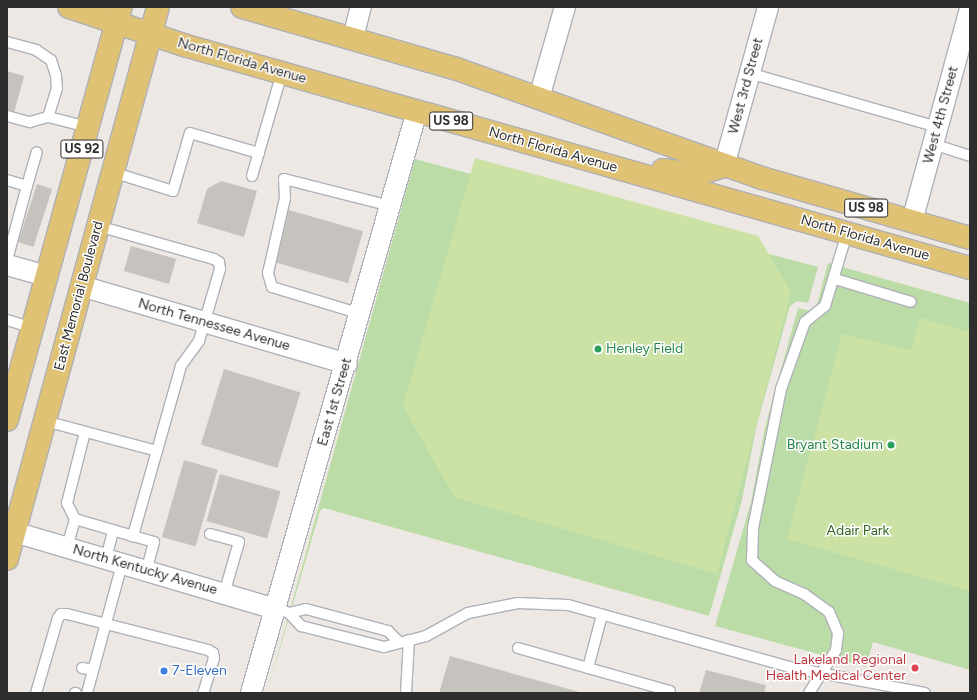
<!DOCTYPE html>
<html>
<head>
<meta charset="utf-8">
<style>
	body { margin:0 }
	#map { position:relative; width:977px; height:700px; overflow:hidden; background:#ede8e3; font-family:Figtree,sans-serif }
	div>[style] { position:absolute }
	.green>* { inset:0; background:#bcdca7 }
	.pitch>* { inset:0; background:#cbe2a4 }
	.building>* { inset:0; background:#c6c3be; transform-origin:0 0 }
	.roads { filter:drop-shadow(1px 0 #afb1b8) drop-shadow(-1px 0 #afb1b8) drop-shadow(0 1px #afb1b8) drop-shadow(0 -1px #afb1b8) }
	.lane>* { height:10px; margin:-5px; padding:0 5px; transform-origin:5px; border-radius:5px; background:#fff }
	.street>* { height:20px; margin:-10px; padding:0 10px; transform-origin:10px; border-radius:10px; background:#fff }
	.primary>* { height:22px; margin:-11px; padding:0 11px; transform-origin:11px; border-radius:11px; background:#e0c275 }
	.dots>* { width:11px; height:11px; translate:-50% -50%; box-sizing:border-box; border:2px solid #fff; border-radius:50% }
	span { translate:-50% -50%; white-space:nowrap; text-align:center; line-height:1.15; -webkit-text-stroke:3px #fff; paint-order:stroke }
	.shield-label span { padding:1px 3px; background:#fff; border:1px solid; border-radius:3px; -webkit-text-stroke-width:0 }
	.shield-label { font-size:13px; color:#2e2e2e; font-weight:700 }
	.street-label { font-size:14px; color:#2e2e2e }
	.leisure-label { font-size:14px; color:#27864d }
	.left { translate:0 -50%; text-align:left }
	.right { translate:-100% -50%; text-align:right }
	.park-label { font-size:14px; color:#356425 }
	.health-label { font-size:14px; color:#be3a42 }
	.shop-label { font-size:14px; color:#366cbe }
	.frame { position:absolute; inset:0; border:8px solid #2e2e2e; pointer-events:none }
</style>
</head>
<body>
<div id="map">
	<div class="green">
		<div style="clip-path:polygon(415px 159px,818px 267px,808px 303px,797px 301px,790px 306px,757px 424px,742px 500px,709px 616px,324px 508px,320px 511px,267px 693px)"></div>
		<div style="clip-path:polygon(828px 263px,970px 303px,970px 670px,873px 642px,866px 667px,715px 626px,751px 502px,765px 427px,798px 308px,815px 312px)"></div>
	</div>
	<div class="pitch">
		<div style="clip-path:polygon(475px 158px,758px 236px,791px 292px,717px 574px,454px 497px,403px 406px)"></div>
		<div style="clip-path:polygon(920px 318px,970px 332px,970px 591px,787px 539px,842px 334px,911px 350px)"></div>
	</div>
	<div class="building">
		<div style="clip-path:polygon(7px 71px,24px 76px,14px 113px,7px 112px)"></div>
		<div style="clip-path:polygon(221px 181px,257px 191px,244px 237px,197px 223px,207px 189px)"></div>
		<div style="left:37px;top:184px;width:16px;height:61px;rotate:18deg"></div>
		<div style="left:289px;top:210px;width:77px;height:54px;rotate:16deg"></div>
		<div style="left:131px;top:246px;width:47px;height:26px;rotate:16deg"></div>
		<div style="left:224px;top:369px;width:80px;height:79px;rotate:17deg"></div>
		<div style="left:184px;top:460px;width:35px;height:80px;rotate:16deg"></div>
		<div style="left:220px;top:474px;width:63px;height:49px;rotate:16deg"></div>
		<div style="clip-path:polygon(450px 656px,583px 693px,439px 693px)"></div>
		<div style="clip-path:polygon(706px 670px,766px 685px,764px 693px,699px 693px)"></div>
	</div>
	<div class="roads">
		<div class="lane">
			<div style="left:7px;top:42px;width:30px;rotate:15deg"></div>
			<div style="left:36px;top:50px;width:18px;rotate:34deg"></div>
			<div style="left:51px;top:60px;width:16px;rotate:72deg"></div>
			<div style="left:56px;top:75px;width:13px;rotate:86deg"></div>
			<div style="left:57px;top:88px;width:30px;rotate:107deg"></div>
			<div style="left:749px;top:73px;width:196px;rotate:16deg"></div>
			<div style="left:7px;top:116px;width:24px;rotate:15deg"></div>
			<div style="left:30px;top:122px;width:19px;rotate:-16deg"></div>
			<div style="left:48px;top:117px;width:41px;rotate:14deg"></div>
			<div style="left:933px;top:144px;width:39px;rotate:18deg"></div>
			<div style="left:112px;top:172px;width:64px;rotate:17.3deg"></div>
			<div style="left:173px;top:191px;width:60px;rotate:-73.7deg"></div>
			<div style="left:190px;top:133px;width:72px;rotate:16.2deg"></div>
			<div style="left:252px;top:176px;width:107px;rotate:-73.8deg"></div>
			<div style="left:7px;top:180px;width:21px;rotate:17deg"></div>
			<div style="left:27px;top:186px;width:77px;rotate:105.1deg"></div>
			<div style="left:27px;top:186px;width:35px;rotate:-74deg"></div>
			<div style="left:98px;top:226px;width:121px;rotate:15.9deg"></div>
			<div style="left:214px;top:259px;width:6px;rotate:31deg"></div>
			<div style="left:219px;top:262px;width:7px;rotate:82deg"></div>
			<div style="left:220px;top:269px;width:75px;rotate:106.3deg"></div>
			<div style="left:199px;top:341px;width:31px;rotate:126deg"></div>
			<div style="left:181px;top:366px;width:177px;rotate:105.8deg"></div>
			<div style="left:835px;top:279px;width:79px;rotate:16.8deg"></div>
			<div style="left:361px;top:314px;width:93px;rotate:-163.1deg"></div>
			<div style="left:272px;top:287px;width:15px;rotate:-106deg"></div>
			<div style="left:268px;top:273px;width:77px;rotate:-77.2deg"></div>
			<div style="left:285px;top:198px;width:19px;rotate:-93deg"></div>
			<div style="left:284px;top:179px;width:110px;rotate:14.2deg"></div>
			<div style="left:7px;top:320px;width:27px;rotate:17deg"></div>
			<div style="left:45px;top:421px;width:116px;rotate:15deg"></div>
			<div style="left:75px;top:519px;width:18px;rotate:-117deg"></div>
			<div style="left:67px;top:503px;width:73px;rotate:-75.8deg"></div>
			<div style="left:210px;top:534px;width:30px;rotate:15deg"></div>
			<div style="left:239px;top:542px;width:54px;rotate:106.1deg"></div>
			<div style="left:67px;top:547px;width:29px;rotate:-74deg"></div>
			<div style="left:75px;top:519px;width:60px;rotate:16.3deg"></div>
			<div style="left:133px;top:536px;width:22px;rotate:16deg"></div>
			<div style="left:154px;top:542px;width:30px;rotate:105deg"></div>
			<div style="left:106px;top:559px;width:30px;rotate:-76deg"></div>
			<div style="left:284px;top:611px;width:5px;rotate:22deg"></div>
			<div style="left:289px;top:613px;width:17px;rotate:-13deg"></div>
			<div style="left:306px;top:609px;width:85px;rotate:15deg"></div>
			<div style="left:388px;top:631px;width:16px;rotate:45deg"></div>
			<div style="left:289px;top:613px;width:18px;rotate:47deg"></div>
			<div style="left:301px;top:626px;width:86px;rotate:14.2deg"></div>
			<div style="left:384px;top:647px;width:43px;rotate:-14.7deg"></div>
			<div style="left:426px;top:636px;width:48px;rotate:-28.7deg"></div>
			<div style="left:468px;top:613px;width:51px;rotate:-11.3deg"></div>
			<div style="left:518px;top:603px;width:50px;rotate:2.3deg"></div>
			<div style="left:568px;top:605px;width:235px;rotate:15.6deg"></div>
			<div style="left:794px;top:668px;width:133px;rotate:10.8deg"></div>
			<div style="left:518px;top:648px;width:73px;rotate:15.9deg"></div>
			<div style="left:588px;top:668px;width:55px;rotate:-75.2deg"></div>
			<div style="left:82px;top:668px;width:11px;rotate:10deg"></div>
			<div style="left:588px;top:668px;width:85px;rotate:15.7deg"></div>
			<div style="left:36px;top:693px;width:78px;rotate:-73.7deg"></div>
			<div style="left:58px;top:618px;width:5px;rotate:-53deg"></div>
			<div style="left:61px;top:614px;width:6px"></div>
			<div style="left:67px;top:614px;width:146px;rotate:14.3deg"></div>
			<div style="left:208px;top:650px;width:6px;rotate:31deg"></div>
			<div style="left:213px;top:653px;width:5px;rotate:79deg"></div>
			<div style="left:214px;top:658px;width:37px;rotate:107deg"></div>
			<div style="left:75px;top:693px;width:1px"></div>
			<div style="left:87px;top:693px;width:134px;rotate:-74.8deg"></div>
			<div style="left:406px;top:693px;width:53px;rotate:-86.8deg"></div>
			<div style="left:809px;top:693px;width:51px;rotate:-57.9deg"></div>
			<div style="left:836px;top:650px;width:17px;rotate:-83deg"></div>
			<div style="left:838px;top:633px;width:23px;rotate:-113deg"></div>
			<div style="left:829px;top:612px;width:31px;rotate:-144deg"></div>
			<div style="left:804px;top:594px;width:32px;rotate:-156deg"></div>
			<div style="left:775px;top:581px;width:31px;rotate:-138deg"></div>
			<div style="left:752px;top:560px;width:32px;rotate:-88deg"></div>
			<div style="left:753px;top:528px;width:142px;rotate:-78.6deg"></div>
			<div style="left:781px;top:389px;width:71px;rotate:-70.3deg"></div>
			<div style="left:805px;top:322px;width:26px;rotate:-39deg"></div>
			<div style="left:825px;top:306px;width:76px;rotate:-73.2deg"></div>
		</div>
		<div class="street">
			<div style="left:353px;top:38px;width:32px;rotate:-76deg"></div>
			<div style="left:539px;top:98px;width:95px;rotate:-74.1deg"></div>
			<div style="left:724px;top:166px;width:165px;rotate:-74.5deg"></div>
			<div style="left:912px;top:221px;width:220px;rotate:-74.7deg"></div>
			<div style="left:7px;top:265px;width:41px;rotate:15.4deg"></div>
			<div style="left:81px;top:286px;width:277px;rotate:16.3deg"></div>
			<div style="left:14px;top:532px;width:272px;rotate:16.4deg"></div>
			<div style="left:251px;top:693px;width:605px;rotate:-74.08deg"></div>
		</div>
		<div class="primary">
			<div style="left:69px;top:7px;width:124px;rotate:18.3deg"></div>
			<div style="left:187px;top:46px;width:814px;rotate:15.83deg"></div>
			<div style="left:242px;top:7px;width:224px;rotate:16.1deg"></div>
			<div style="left:457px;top:69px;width:324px;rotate:19.7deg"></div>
			<div style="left:762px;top:178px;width:216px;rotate:16.1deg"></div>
			<div style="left:663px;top:170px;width:35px;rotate:7deg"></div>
			<div style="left:698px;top:174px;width:27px;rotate:-17deg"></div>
			<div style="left:7px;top:420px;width:428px;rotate:-74.6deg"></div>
			<div style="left:7px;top:559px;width:572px;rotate:-74.7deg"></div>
		</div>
	</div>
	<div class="dots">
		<div style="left:598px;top:349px;background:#2e9e5b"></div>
		<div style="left:891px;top:445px;background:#2e9e5b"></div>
		<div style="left:915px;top:668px;background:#e0444e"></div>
		<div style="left:164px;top:671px;background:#3f7fe0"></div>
	</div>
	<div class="shield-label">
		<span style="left:451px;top:121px">US 98</span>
		<span style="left:82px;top:149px">US 92</span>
		<span style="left:866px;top:208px">US 98</span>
	</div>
	<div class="street-label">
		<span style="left:242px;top:61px;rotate:16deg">North Florida Avenue</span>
		<span style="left:746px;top:86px;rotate:-75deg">West 3rd Street</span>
		<span style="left:941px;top:115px;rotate:-75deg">West 4th Street</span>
		<span style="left:553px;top:150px;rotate:16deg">North Florida Avenue</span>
		<span style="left:865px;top:238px;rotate:16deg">North Florida Avenue</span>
		<span style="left:79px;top:296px;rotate:-75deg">East Memorial Boulevard</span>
		<span style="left:214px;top:325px;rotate:16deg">North Tennessee Avenue</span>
		<span style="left:335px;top:402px;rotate:-74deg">East 1st Street</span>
		<span style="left:145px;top:570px;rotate:16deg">North Kentucky Avenue</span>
	</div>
	<div class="leisure-label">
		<span class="left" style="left:606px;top:349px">Henley Field</span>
		<span class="right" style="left:883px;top:445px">Bryant Stadium</span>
	</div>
	<div class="park-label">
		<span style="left:858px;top:531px">Adair Park</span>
	</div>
	<div class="health-label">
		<span class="right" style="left:906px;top:668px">Lakeland Regional<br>Health Medical Center</span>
	</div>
	<div class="shop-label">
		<span class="left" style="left:172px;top:671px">7-Eleven</span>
	</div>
	<div class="frame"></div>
</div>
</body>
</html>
